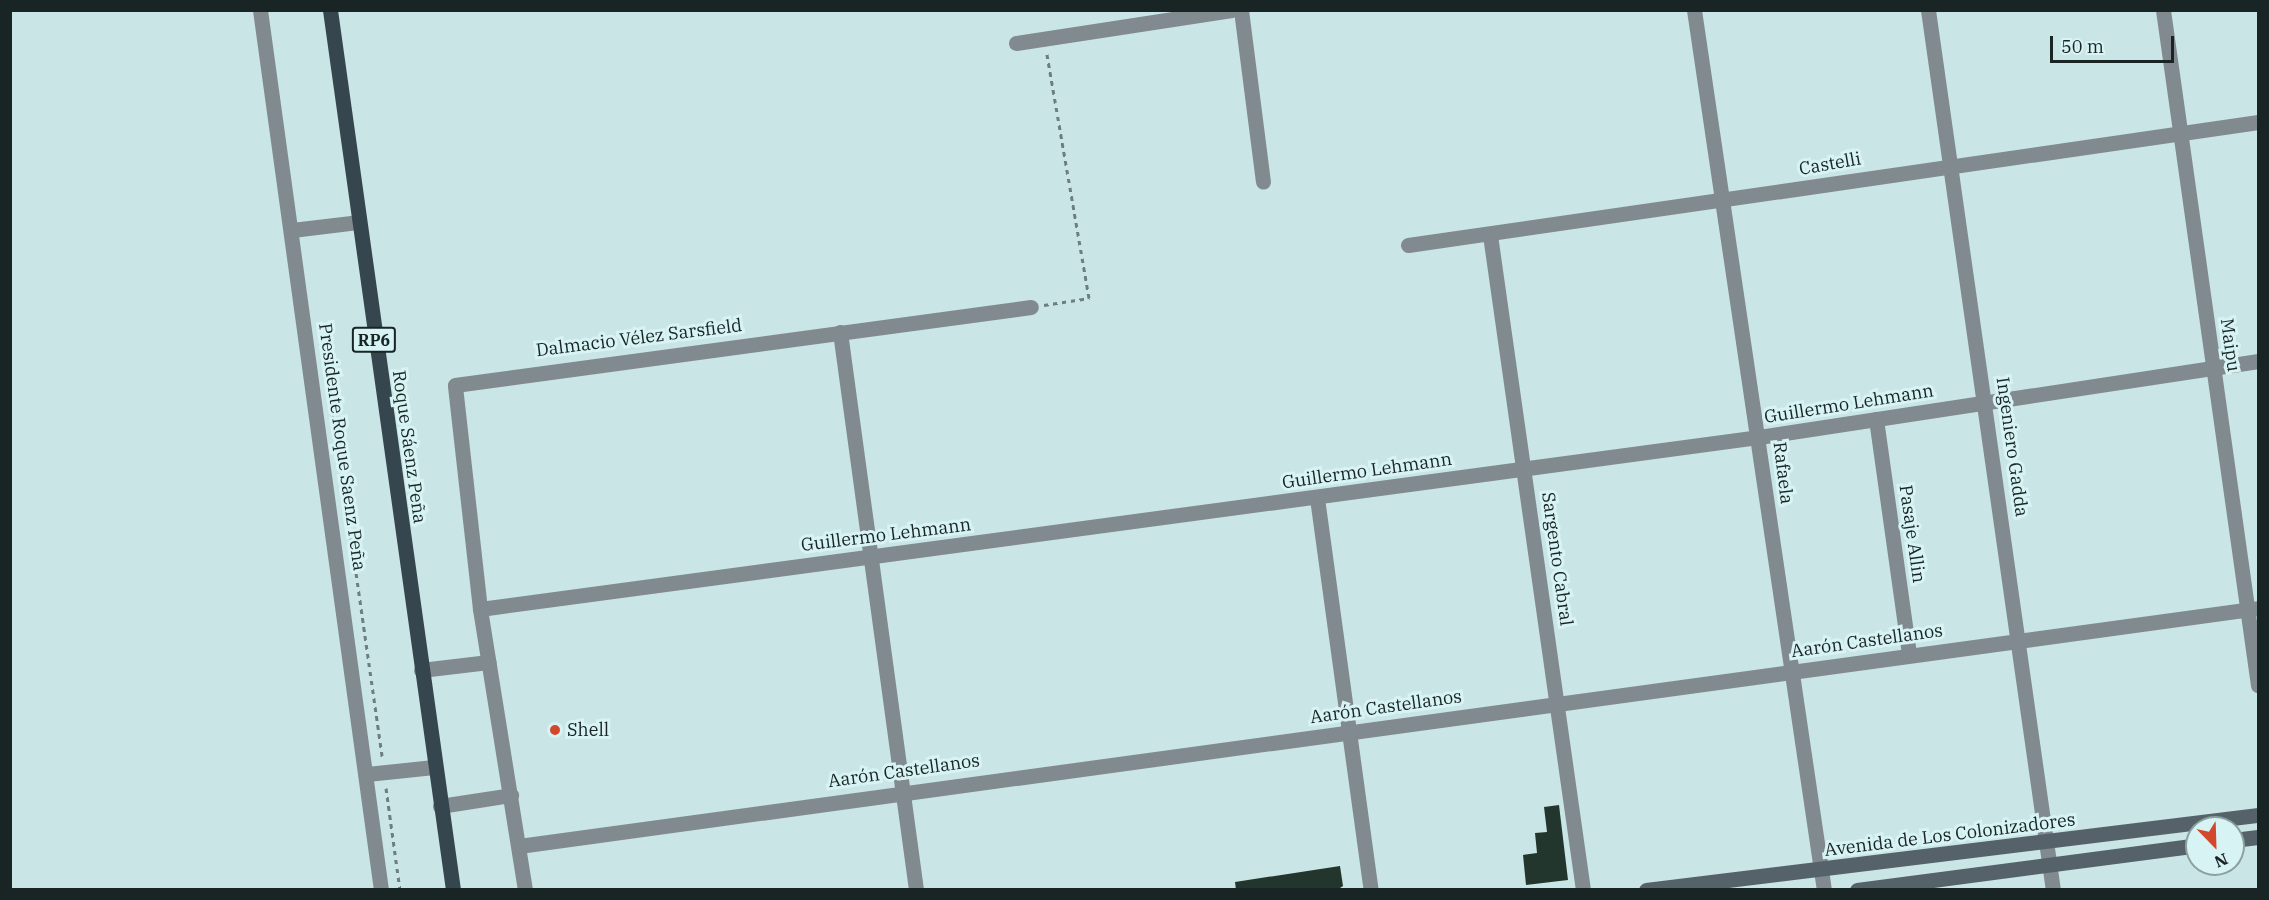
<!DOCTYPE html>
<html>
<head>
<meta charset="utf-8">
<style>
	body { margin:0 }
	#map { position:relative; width:2269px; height:900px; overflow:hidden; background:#cae5e5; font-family:"IBM Plex Serif",serif }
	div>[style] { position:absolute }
	.building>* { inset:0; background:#23362d }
	.path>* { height:3px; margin-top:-1.5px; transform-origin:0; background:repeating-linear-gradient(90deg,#6c7f7f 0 4.5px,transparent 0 9px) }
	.street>* { height:15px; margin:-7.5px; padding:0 7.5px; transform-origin:7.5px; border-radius:7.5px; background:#818a8f }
	.secondary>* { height:15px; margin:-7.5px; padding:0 7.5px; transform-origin:7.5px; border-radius:7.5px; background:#556269 }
	.primary>* { height:15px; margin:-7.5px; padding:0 7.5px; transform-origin:7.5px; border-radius:7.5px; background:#36464e }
	.dots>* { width:16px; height:16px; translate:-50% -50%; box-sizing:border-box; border:3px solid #d7f3f3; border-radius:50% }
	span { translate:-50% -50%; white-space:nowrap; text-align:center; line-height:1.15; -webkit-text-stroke:6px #d7f3f3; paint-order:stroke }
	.shield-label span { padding:2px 4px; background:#d7f3f3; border:2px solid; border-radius:4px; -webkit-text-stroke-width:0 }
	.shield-label { font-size:16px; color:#192424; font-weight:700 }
	.street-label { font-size:18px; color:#192424 }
	.poi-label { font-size:18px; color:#192424 }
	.left { translate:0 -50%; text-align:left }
	.frame { position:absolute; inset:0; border:12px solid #192424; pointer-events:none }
	.north { position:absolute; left:2185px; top:816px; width:60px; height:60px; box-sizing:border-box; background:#d7f3f3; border:2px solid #8ba0a0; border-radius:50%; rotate:157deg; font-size:16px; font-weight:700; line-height:24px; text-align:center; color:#192424 }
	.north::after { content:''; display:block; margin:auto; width:21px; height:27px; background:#d3482c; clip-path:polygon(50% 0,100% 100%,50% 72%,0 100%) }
	.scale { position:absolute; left:2050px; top:36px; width:124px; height:27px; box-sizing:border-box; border:3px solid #192424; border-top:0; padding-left:8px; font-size:18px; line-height:21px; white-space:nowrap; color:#192424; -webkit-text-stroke:4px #d7f3f3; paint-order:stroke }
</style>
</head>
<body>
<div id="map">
	<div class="building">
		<div style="clip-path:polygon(1559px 805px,1568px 880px,1526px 885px,1523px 855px,1537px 853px,1535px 833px,1547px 832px,1544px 807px)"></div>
		<div style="clip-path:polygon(1340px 866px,1343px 886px,1337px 890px,1236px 890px,1235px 882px)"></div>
	</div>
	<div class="path">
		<div style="left:1044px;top:305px;width:46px;rotate:-8.8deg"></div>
		<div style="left:1089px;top:298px;width:248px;rotate:-99.8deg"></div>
		<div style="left:332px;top:404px;width:357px;rotate:81.9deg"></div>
		<div style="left:386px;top:788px;width:103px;rotate:82.2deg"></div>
	</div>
	<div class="street">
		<div style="left:260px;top:10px;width:888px;rotate:82.17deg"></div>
		<div style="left:1241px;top:10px;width:173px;rotate:82.7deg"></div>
		<div style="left:1694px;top:10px;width:890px;rotate:81.6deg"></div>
		<div style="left:1928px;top:10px;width:889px;rotate:81.92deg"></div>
		<div style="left:2163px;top:10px;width:682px;rotate:81.99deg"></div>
		<div style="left:1016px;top:43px;width:218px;rotate:-8.7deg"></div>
		<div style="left:292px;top:230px;width:66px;rotate:-6.9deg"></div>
		<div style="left:1490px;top:235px;width:662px;rotate:81.92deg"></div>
		<div style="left:1408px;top:245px;width:859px;rotate:-8.23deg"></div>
		<div style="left:840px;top:332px;width:563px;rotate:82.24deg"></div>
		<div style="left:1876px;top:419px;width:238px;rotate:82deg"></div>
		<div style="left:1317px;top:498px;width:396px;rotate:82.2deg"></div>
		<div style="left:480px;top:609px;width:1291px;rotate:-7.66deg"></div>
		<div style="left:1759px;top:437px;width:505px;rotate:-8.66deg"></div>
		<div style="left:421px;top:670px;width:68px;rotate:-6.7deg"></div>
		<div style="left:367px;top:774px;width:67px;rotate:-6deg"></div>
		<div style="left:440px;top:806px;width:72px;rotate:-8.8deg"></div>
		<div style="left:519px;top:846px;width:1755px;rotate:-7.79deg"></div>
		<div style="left:525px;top:890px;width:285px;rotate:-99.1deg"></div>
		<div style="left:480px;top:609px;width:225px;rotate:-96.4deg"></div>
		<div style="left:455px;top:385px;width:581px;rotate:-7.71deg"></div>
	</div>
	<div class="secondary">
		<div style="left:2233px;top:840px;width:25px;rotate:-7deg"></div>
		<div style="left:1646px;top:890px;width:617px;rotate:-6.99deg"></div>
		<div style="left:1857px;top:890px;width:343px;rotate:-7.5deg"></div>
	</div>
	<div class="primary">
		<div style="left:330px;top:10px;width:889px;rotate:82.04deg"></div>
	</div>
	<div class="dots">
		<div style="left:555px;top:730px;background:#d3482c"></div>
	</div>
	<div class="shield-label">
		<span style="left:374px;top:340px">RP6</span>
	</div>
	<div class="street-label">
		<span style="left:1830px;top:164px;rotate:-10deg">Castelli</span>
		<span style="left:639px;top:338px;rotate:-7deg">Dalmacio Vélez Sarsfield</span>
		<span style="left:2230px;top:345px;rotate:82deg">Maipu</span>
		<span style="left:1849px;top:404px;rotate:-9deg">Guillermo Lehmann</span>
		<span style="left:342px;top:447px;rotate:82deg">Presidente Roque Saenz Peña</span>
		<span style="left:409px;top:447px;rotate:82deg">Roque Sáenz Peña</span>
		<span style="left:2012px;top:447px;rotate:82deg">Ingeniero Gadda</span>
		<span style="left:1367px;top:471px;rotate:-8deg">Guillermo Lehmann</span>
		<span style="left:1783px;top:473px;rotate:83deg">Rafaela</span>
		<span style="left:1912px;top:534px;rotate:82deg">Pasaje Allin</span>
		<span style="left:886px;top:535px;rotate:-7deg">Guillermo Lehmann</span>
		<span style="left:1557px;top:559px;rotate:82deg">Sargento Cabral</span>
		<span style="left:1867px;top:641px;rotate:-8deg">Aarón Castellanos</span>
		<span style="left:1386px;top:707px;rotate:-8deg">Aarón Castellanos</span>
		<span style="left:904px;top:771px;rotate:-8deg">Aarón Castellanos</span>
		<span style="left:1950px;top:835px;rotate:-7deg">Avenida de Los Colonizadores</span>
	</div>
	<div class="poi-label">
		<span class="left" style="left:567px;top:730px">Shell</span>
	</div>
	<div class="frame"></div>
	<div class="north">N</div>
	<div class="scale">50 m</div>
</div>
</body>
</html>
